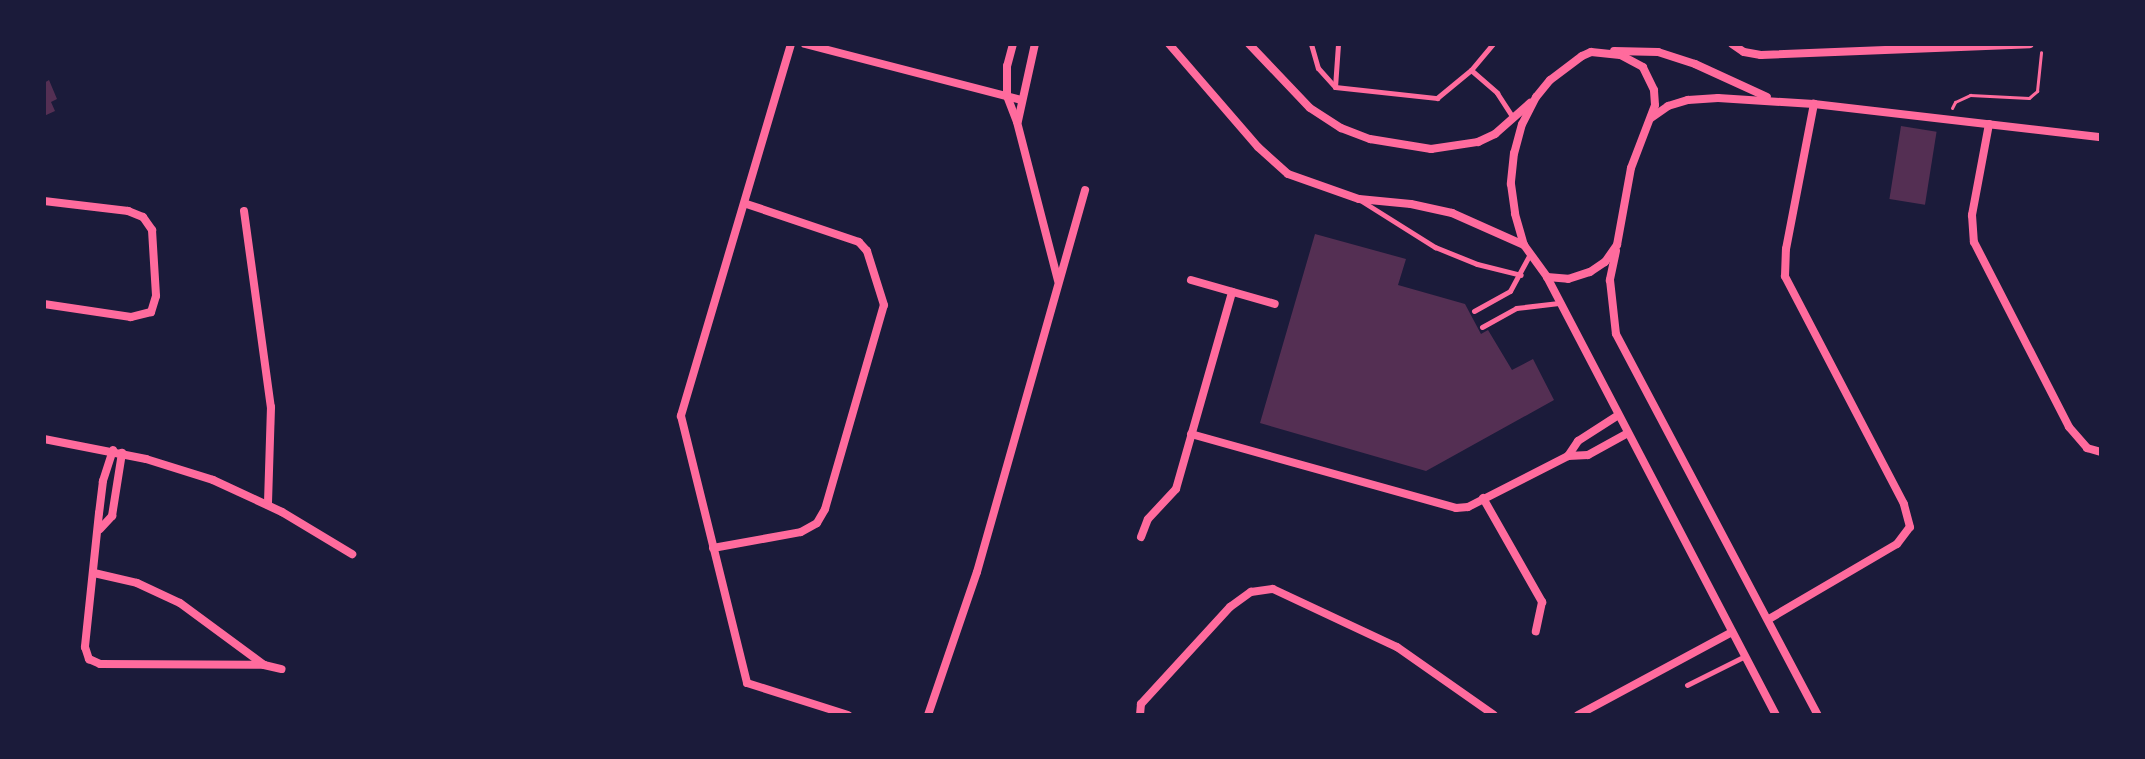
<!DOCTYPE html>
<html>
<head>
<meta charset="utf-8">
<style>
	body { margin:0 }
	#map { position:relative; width:2145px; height:759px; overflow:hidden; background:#1b1b3a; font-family:"PT Sans Narrow",sans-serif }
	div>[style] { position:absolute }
	.building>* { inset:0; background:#542f53; transform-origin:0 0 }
	.path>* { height:3px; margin:-1.5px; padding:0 1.5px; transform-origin:1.5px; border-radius:1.5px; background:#ff6b9d }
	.service>* { height:5px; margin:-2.5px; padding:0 2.5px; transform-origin:2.5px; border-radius:2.5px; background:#ff6b9d }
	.minor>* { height:8px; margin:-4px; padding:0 4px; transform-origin:4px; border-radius:4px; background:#ff6b9d }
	span { translate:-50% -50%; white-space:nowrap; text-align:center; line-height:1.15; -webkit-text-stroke:6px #1b1b3a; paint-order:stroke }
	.frame { position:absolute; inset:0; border:46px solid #1b1b3a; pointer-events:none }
</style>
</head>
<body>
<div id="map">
	<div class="building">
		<div style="clip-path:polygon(49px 80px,57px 99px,51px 102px,55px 111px,44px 116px,44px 83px)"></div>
		<div style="left:1901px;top:126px;width:36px;height:74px;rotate:9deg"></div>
		<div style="clip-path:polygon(1315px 234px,1406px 259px,1398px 285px,1465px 304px,1481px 334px,1488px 330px,1512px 370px,1533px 359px,1554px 400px,1426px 471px,1260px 423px)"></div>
	</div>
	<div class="path">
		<div style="left:1952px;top:108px;width:7px;rotate:-63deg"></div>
		<div style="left:1955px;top:102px;width:17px;rotate:-25deg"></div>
		<div style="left:1970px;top:95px;width:59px;rotate:2.9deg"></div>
		<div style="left:2029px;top:98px;width:11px;rotate:-41deg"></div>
		<div style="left:2037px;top:91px;width:39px;rotate:-84deg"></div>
	</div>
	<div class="service">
		<div style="left:1311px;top:44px;width:25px;rotate:74deg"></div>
		<div style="left:1318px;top:68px;width:25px;rotate:48deg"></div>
		<div style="left:1335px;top:87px;width:103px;rotate:6.2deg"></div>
		<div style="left:1437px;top:98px;width:44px;rotate:-39.5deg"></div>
		<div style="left:1471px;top:70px;width:34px;rotate:-50deg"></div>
		<div style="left:1471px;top:70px;width:35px;rotate:41deg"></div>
		<div style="left:1497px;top:93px;width:30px;rotate:57deg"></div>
		<div style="left:1335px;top:87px;width:43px;rotate:-86deg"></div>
		<div style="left:1360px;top:200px;width:89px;rotate:32.1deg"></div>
		<div style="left:1435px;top:247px;width:45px;rotate:22deg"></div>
		<div style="left:1477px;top:264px;width:45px;rotate:14deg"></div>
		<div style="left:1474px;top:311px;width:41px;rotate:-29.1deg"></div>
		<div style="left:1510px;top:291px;width:42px;rotate:-61.6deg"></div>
		<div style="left:1482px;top:327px;width:39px;rotate:-29deg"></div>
		<div style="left:1516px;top:308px;width:43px;rotate:-6.6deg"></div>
		<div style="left:1687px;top:685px;width:65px;rotate:-26.6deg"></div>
	</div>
	<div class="minor">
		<div style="left:791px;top:44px;width:388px;rotate:106.5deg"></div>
		<div style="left:681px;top:416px;width:275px;rotate:76.1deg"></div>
		<div style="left:747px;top:683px;width:106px;rotate:17.6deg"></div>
		<div style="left:805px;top:44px;width:223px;rotate:14.5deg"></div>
		<div style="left:1013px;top:44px;width:23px;rotate:105deg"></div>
		<div style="left:1007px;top:66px;width:30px;rotate:90deg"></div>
		<div style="left:1007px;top:96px;width:28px;rotate:69deg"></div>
		<div style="left:1017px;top:122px;width:164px;rotate:75.5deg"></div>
		<div style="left:1169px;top:44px;width:136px;rotate:49.2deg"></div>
		<div style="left:1258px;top:147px;width:40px;rotate:42deg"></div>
		<div style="left:1288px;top:174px;width:75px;rotate:19.4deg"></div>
		<div style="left:1359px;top:199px;width:52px;rotate:5.5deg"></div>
		<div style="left:1411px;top:204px;width:42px;rotate:12.4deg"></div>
		<div style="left:1452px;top:213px;width:79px;rotate:24deg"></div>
		<div style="left:1249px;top:44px;width:88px;rotate:46.4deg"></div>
		<div style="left:1310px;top:108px;width:37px;rotate:33deg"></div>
		<div style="left:1341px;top:128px;width:31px;rotate:21deg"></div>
		<div style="left:1370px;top:139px;width:62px;rotate:9.3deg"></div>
		<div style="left:1431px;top:149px;width:48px;rotate:-8.5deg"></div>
		<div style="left:1478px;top:142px;width:19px;rotate:-25deg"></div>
		<div style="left:1495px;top:134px;width:47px;rotate:-41.5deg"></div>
		<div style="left:1732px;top:44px;width:14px;rotate:34deg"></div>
		<div style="left:1744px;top:52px;width:17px;rotate:10deg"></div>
		<div style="left:1761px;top:55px;width:269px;rotate:-2.3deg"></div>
		<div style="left:1614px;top:51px;width:44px;rotate:1.3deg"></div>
		<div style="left:1658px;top:52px;width:39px;rotate:18deg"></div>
		<div style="left:1695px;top:64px;width:79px;rotate:24.6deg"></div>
		<div style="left:1651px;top:118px;width:21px;rotate:-35deg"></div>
		<div style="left:1668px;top:106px;width:21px;rotate:-17deg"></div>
		<div style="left:1688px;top:100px;width:30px;rotate:-4deg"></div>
		<div style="left:1718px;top:98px;width:96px;rotate:3.6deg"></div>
		<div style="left:1814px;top:104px;width:289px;rotate:6.6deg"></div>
		<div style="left:1018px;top:121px;width:79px;rotate:-77.6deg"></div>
		<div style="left:1989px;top:124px;width:93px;rotate:100.6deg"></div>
		<div style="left:1972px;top:215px;width:27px;rotate:86deg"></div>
		<div style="left:1974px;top:242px;width:208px;rotate:62.8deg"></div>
		<div style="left:2069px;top:427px;width:28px;rotate:49deg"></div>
		<div style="left:2087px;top:448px;width:15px;rotate:16deg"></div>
		<div style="left:44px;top:201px;width:85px;rotate:6.8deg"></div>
		<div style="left:128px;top:211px;width:16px;rotate:22deg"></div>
		<div style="left:143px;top:217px;width:16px;rotate:55deg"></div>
		<div style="left:152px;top:230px;width:66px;rotate:86.5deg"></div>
		<div style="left:156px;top:296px;width:17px;rotate:107deg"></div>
		<div style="left:151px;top:312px;width:21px;rotate:166deg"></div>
		<div style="left:131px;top:317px;width:88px;rotate:-171.5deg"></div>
		<div style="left:244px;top:211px;width:198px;rotate:82.2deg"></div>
		<div style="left:271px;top:407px;width:98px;rotate:91.8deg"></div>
		<div style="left:1616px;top:251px;width:30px;rotate:102deg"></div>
		<div style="left:1610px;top:280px;width:54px;rotate:83.7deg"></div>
		<div style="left:1616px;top:334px;width:431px;rotate:62.1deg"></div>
		<div style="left:1547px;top:277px;width:21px;rotate:5deg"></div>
		<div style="left:1568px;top:279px;width:23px;rotate:-18deg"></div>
		<div style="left:1590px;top:272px;width:18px;rotate:-34deg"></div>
		<div style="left:1605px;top:262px;width:21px;rotate:-55deg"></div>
		<div style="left:1617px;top:245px;width:78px;rotate:-79.7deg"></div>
		<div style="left:1631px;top:168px;width:67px;rotate:-69.1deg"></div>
		<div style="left:1655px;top:105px;width:15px;rotate:-94deg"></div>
		<div style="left:1654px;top:90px;width:25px;rotate:-116deg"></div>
		<div style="left:1643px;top:67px;width:26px;rotate:-152deg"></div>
		<div style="left:1620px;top:55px;width:29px;rotate:-174deg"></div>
		<div style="left:1591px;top:52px;width:10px;rotate:156deg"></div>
		<div style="left:1582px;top:56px;width:40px;rotate:143deg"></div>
		<div style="left:1550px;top:80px;width:22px;rotate:129deg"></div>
		<div style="left:1536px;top:97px;width:30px;rotate:117deg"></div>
		<div style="left:1522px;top:124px;width:30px;rotate:105deg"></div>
		<div style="left:1514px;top:153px;width:31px;rotate:96deg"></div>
		<div style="left:1511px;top:184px;width:30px;rotate:82deg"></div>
		<div style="left:1515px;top:214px;width:32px;rotate:74deg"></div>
		<div style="left:1524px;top:245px;width:39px;rotate:54deg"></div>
		<div style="left:1547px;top:277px;width:494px;rotate:62.4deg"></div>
		<div style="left:1191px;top:280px;width:87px;rotate:15.9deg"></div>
		<div style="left:1191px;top:434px;width:275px;rotate:15.6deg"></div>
		<div style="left:1456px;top:508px;width:12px;rotate:-5deg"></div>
		<div style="left:1468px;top:507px;width:112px;rotate:-27deg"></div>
		<div style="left:1568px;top:456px;width:20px;rotate:-3deg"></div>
		<div style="left:1588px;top:455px;width:43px;rotate:-28.9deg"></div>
		<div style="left:44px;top:439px;width:104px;rotate:11.1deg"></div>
		<div style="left:146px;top:459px;width:70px;rotate:17.4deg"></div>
		<div style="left:213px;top:480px;width:76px;rotate:24.9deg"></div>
		<div style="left:282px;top:512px;width:82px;rotate:31deg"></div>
		<div style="left:113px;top:450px;width:33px;rotate:108deg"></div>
		<div style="left:103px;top:481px;width:32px;rotate:97deg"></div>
		<div style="left:99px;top:513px;width:135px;rotate:96deg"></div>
		<div style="left:85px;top:647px;width:13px;rotate:72deg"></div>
		<div style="left:89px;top:659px;width:12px;rotate:24deg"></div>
		<div style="left:100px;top:664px;width:164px;rotate:0.3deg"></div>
		<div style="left:264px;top:665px;width:18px;rotate:13deg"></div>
		<div style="left:1568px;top:456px;width:18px;rotate:-56deg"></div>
		<div style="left:1578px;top:441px;width:46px;rotate:-32.7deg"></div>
		<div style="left:1483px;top:498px;width:120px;rotate:60.4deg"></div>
		<div style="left:1542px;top:602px;width:30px;rotate:102deg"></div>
		<div style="left:100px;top:529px;width:18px;rotate:-47deg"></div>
		<div style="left:112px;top:516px;width:64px;rotate:-81deg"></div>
		<div style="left:1141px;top:537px;width:19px;rotate:-69deg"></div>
		<div style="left:1148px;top:519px;width:41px;rotate:-47deg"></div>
		<div style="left:1176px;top:489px;width:205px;rotate:-74.1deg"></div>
		<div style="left:713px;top:548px;width:89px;rotate:-10.3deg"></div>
		<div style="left:801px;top:532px;width:18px;rotate:-29deg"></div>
		<div style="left:817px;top:523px;width:16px;rotate:-60deg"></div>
		<div style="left:825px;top:509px;width:212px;rotate:-73.9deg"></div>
		<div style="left:884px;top:305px;width:57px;rotate:-107.5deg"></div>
		<div style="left:867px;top:251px;width:12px;rotate:-132deg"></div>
		<div style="left:859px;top:242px;width:118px;rotate:-161.3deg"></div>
		<div style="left:94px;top:573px;width:44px;rotate:13.1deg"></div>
		<div style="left:137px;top:583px;width:47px;rotate:24.9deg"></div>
		<div style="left:180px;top:603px;width:104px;rotate:36.4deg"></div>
		<div style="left:1769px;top:619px;width:148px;rotate:-30.4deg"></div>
		<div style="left:1897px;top:544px;width:21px;rotate:-53deg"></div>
		<div style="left:1910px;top:527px;width:24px;rotate:-105deg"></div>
		<div style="left:1904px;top:504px;width:257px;rotate:-117.6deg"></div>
		<div style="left:1785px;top:276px;width:27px;rotate:-88deg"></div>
		<div style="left:1786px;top:249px;width:148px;rotate:-79.1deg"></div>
		<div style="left:928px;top:715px;width:151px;rotate:-71.1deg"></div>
		<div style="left:977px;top:572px;width:397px;rotate:-74.2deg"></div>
		<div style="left:1140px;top:715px;width:11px;rotate:-85deg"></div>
		<div style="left:1141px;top:704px;width:132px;rotate:-47.5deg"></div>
		<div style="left:1230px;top:607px;width:26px;rotate:-36deg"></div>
		<div style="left:1251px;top:592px;width:22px;rotate:-8deg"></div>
		<div style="left:1273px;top:589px;width:137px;rotate:25.1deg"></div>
		<div style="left:1397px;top:647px;width:118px;rotate:35deg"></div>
		<div style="left:1578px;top:715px;width:175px;rotate:-28.3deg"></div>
	</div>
	<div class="frame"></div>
</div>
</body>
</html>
